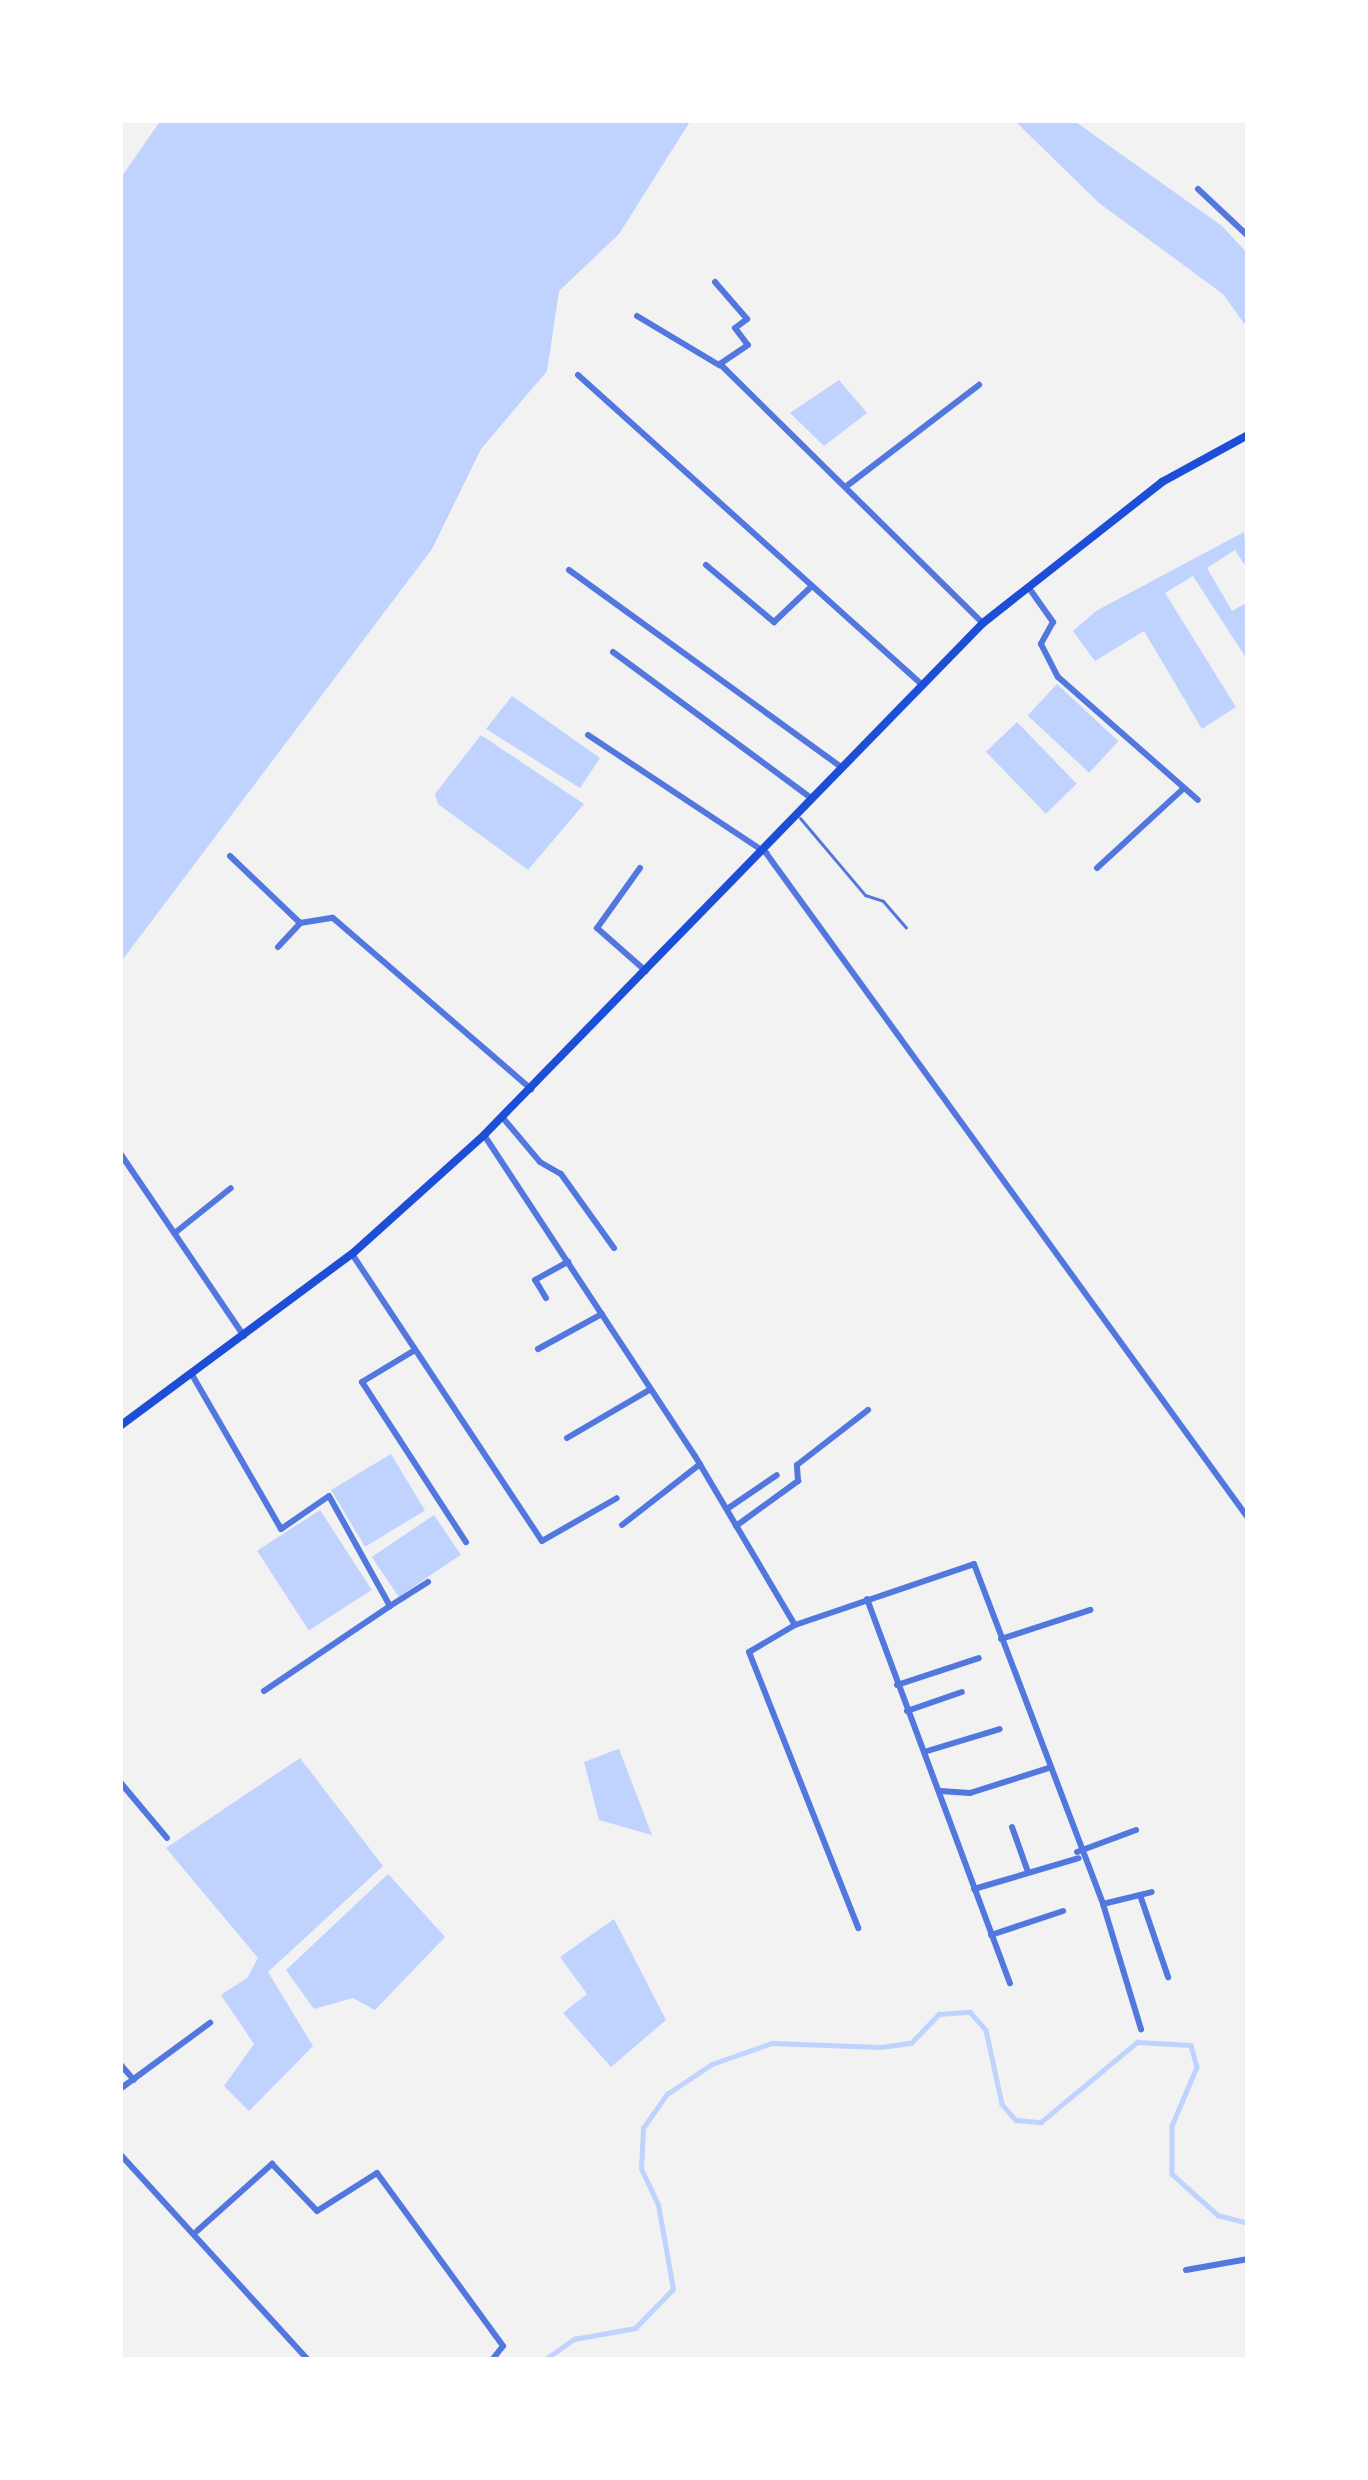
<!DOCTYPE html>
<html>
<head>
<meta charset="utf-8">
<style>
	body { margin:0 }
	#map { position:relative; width:1368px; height:2480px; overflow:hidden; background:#f2f2f2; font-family:Helvetica,sans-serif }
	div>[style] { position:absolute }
	.water>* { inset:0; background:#bfd3fe; transform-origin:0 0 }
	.stream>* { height:4.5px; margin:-2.25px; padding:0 2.25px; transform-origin:2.25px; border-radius:2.25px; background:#bfd3fe }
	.service>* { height:3px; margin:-1.5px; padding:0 1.5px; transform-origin:1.5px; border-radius:1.5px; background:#5277de }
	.minor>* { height:6px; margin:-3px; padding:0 3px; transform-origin:3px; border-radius:3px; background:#5277de }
	.secondary>* { height:8px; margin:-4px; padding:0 4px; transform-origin:4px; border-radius:4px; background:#1d4ed8 }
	span { translate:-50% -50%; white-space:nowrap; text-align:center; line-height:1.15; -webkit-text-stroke:12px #fff; paint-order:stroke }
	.frame { position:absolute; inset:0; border:123px solid #fff; pointer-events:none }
</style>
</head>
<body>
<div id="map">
	<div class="water">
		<div style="clip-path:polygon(161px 120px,691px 120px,619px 234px,559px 291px,547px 371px,481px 449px,432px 549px,120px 963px,120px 179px)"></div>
		<div style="clip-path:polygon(1014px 120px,1073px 120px,1222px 226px,1248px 254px,1248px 329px,1223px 294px,1099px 203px)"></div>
		<div style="clip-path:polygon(839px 380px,867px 413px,824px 446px,790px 413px)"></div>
		<div style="clip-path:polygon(1244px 532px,1248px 570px,1235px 550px,1207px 568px,1232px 611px,1248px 602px,1248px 661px,1193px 576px,1165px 593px,1236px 707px,1202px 729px,1144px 631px,1095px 661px,1073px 631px,1096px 611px)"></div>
		<div style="left:1057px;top:684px;width:84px;height:43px;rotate:43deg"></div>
		<div style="clip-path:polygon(512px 696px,600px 758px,580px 788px,486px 729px)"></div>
		<div style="left:1017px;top:722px;width:86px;height:43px;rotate:46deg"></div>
		<div style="clip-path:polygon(481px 735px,584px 804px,528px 870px,438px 804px,435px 794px)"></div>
		<div style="left:391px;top:1454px;width:66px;height:70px;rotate:59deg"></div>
		<div style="left:320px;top:1510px;width:95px;height:75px;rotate:57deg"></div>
		<div style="left:434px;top:1515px;width:48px;height:75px;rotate:56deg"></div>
		<div style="clip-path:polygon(618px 1749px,619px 1749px,652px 1835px,599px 1820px,584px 1762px)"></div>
		<div style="clip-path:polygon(300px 1758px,383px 1866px,268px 1972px,313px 2046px,249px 2111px,224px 2086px,254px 2044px,221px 1995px,247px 1978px,258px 1958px,166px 1848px)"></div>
		<div style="clip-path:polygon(388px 1874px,445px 1937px,375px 2010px,353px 1998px,314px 2009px,286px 1970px)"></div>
		<div style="clip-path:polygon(614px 1919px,666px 2020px,611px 2067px,563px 2013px,587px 1994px,560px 1957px)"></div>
	</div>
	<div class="stream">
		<div style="left:544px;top:2360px;width:37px;rotate:-35deg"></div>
		<div style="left:574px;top:2339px;width:62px;rotate:-10.2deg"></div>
		<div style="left:635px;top:2328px;width:54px;rotate:-45.7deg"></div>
		<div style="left:673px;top:2289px;width:85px;rotate:-100.1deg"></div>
		<div style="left:658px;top:2205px;width:40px;rotate:-115deg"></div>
		<div style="left:641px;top:2169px;width:41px;rotate:-87.2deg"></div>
		<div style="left:643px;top:2128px;width:42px;rotate:-54.8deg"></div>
		<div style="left:667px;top:2094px;width:54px;rotate:-33.7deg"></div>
		<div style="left:712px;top:2064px;width:64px;rotate:-19.3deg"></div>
		<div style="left:772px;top:2043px;width:109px;rotate:2.1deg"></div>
		<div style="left:881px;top:2047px;width:30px;rotate:-8deg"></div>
		<div style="left:911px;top:2043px;width:40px;rotate:-46deg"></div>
		<div style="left:939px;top:2014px;width:31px;rotate:-4deg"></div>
		<div style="left:970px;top:2012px;width:24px;rotate:48deg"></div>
		<div style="left:986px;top:2030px;width:76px;rotate:77.8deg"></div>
		<div style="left:1002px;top:2104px;width:21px;rotate:49deg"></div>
		<div style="left:1016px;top:2120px;width:25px;rotate:5deg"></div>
		<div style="left:1041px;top:2122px;width:125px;rotate:-39.8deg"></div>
		<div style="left:1137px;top:2042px;width:54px;rotate:3.2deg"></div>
		<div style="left:1191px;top:2045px;width:23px;rotate:75deg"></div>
		<div style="left:1197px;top:2067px;width:64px;rotate:113deg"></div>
		<div style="left:1172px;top:2126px;width:48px;rotate:90deg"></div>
		<div style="left:1172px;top:2174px;width:62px;rotate:41.7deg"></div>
		<div style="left:1218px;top:2215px;width:31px;rotate:15deg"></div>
	</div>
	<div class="service">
		<div style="left:800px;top:818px;width:101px;rotate:49.8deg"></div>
		<div style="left:865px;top:895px;width:19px;rotate:18deg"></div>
		<div style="left:883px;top:901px;width:35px;rotate:49deg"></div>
	</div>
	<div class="minor">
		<div style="left:1198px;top:189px;width:69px;rotate:43.2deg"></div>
		<div style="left:715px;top:282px;width:49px;rotate:49.1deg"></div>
		<div style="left:747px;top:319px;width:15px;rotate:143deg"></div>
		<div style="left:735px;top:328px;width:21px;rotate:53deg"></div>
		<div style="left:748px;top:345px;width:34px;rotate:146deg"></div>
		<div style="left:720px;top:364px;width:369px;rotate:44.6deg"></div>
		<div style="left:637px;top:316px;width:96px;rotate:30.9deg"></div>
		<div style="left:578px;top:375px;width:463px;rotate:42deg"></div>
		<div style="left:848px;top:485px;width:165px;rotate:-37.4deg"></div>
		<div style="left:706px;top:565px;width:89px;rotate:40deg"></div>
		<div style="left:774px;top:622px;width:52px;rotate:-43.5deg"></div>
		<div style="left:569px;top:570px;width:336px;rotate:35.9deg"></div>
		<div style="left:1029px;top:588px;width:42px;rotate:54.8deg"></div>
		<div style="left:1053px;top:622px;width:25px;rotate:119deg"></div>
		<div style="left:1041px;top:644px;width:37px;rotate:63deg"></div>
		<div style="left:1058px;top:677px;width:186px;rotate:41.3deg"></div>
		<div style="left:613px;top:652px;width:246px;rotate:36.4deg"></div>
		<div style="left:588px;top:735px;width:214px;rotate:33.5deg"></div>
		<div style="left:766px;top:853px;width:821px;rotate:54.06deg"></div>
		<div style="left:230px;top:856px;width:97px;rotate:43.7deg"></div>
		<div style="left:300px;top:923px;width:33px;rotate:-9deg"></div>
		<div style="left:333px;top:918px;width:262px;rotate:40.8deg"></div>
		<div style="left:640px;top:868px;width:74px;rotate:125.6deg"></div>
		<div style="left:597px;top:928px;width:65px;rotate:41.3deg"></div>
		<div style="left:1097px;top:868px;width:118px;rotate:-42.6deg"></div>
		<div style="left:278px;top:947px;width:33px;rotate:-47deg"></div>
		<div style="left:503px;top:1118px;width:57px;rotate:49.9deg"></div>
		<div style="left:540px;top:1162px;width:24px;rotate:30deg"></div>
		<div style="left:561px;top:1174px;width:91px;rotate:54.4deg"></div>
		<div style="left:484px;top:1135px;width:384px;rotate:56.7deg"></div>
		<div style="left:695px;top:1456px;width:196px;rotate:59.4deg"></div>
		<div style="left:795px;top:1625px;width:189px;rotate:-18.8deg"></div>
		<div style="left:974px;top:1564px;width:364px;rotate:69.2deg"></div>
		<div style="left:1103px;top:1904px;width:131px;rotate:73.1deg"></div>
		<div style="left:120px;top:1153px;width:221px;rotate:55.9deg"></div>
		<div style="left:176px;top:1232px;width:70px;rotate:-38.7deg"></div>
		<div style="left:352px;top:1254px;width:344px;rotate:56.5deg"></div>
		<div style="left:542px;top:1541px;width:86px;rotate:-29.8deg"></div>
		<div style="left:546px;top:1298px;width:21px;rotate:-121deg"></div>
		<div style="left:535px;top:1280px;width:38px;rotate:-29deg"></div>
		<div style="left:538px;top:1349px;width:73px;rotate:-28.7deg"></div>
		<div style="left:415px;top:1350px;width:62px;rotate:148.9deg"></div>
		<div style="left:362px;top:1382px;width:191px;rotate:57deg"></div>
		<div style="left:191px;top:1373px;width:180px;rotate:60deg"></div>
		<div style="left:281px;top:1529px;width:58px;rotate:-34.5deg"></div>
		<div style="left:329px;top:1496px;width:126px;rotate:61deg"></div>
		<div style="left:390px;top:1606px;width:152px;rotate:146deg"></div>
		<div style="left:567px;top:1438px;width:97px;rotate:-30.3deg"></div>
		<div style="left:727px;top:1509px;width:60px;rotate:-34.2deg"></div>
		<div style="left:622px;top:1525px;width:99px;rotate:-38deg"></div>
		<div style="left:736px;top:1526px;width:77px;rotate:-36deg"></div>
		<div style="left:798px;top:1481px;width:16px;rotate:-94deg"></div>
		<div style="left:797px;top:1465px;width:90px;rotate:-37.8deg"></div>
		<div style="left:867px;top:1599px;width:410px;rotate:69.6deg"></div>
		<div style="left:390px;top:1606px;width:45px;rotate:-32.3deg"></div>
		<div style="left:795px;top:1625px;width:53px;rotate:149.6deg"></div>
		<div style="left:749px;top:1652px;width:297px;rotate:68.4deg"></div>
		<div style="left:1001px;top:1639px;width:94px;rotate:-18deg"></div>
		<div style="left:897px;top:1685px;width:86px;rotate:-18.2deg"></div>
		<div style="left:907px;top:1711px;width:58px;rotate:-19.1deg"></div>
		<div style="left:924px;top:1752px;width:79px;rotate:-16.8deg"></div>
		<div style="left:120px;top:1782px;width:73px;rotate:50deg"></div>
		<div style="left:940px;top:1791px;width:30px;rotate:4deg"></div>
		<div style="left:970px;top:1793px;width:83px;rotate:-17.6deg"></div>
		<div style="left:1012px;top:1827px;width:48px;rotate:70.4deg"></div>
		<div style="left:1077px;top:1852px;width:63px;rotate:-20.4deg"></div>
		<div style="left:974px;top:1889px;width:109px;rotate:-16.4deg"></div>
		<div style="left:1140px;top:1895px;width:87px;rotate:71.1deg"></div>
		<div style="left:1103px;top:1904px;width:50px;rotate:-13.8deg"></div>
		<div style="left:991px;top:1935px;width:76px;rotate:-18.4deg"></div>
		<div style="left:120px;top:2064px;width:21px;rotate:49deg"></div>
		<div style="left:120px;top:2089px;width:112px;rotate:-36.3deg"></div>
		<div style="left:120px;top:2154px;width:279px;rotate:47.6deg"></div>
		<div style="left:197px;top:2231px;width:101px;rotate:-41.8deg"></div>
		<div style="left:272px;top:2164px;width:65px;rotate:46.2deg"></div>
		<div style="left:317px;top:2211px;width:71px;rotate:-32.3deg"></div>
		<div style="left:377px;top:2173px;width:214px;rotate:53.9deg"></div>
		<div style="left:503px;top:2346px;width:18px;rotate:128deg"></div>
		<div style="left:1186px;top:2270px;width:63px;rotate:-10.1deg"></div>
	</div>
	<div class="secondary">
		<div style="left:120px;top:1426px;width:289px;rotate:-36.6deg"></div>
		<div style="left:352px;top:1254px;width:178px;rotate:-42deg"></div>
		<div style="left:484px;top:1135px;width:715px;rotate:-45.74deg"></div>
		<div style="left:983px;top:623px;width:228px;rotate:-38.2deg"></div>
		<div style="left:1162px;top:482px;width:98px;rotate:-28.7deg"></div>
	</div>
	<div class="frame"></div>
</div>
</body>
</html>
